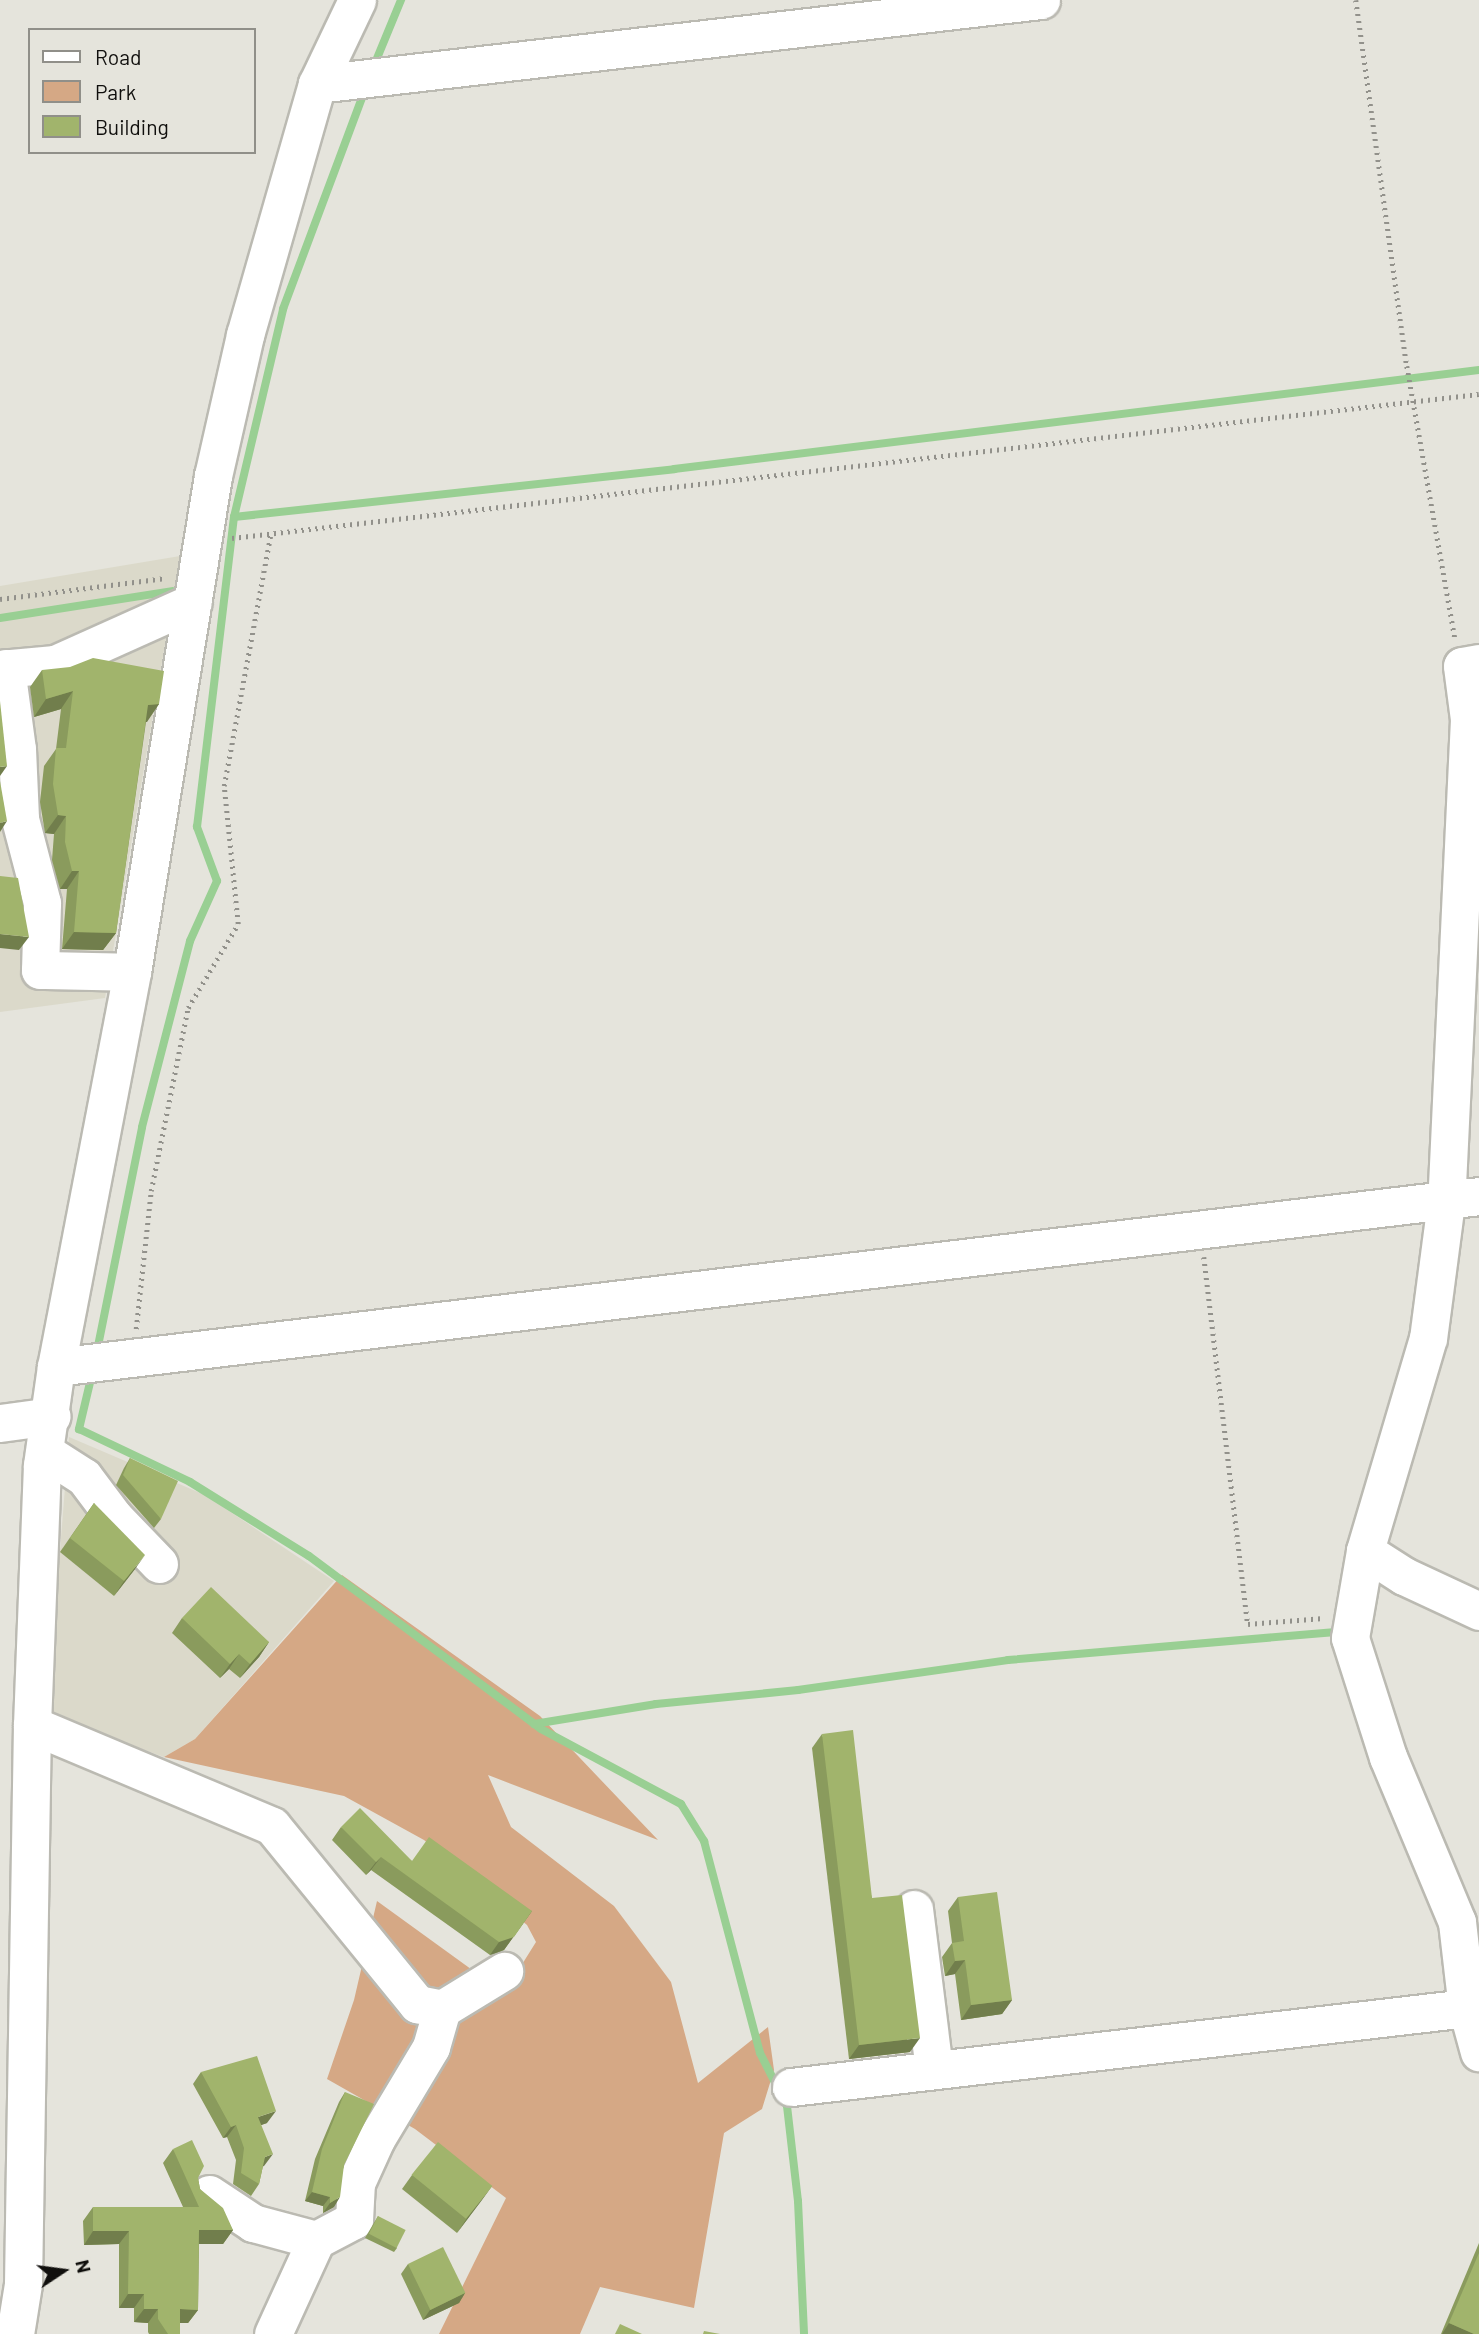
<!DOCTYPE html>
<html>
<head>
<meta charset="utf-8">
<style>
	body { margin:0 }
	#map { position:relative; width:1479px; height:2334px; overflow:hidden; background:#e5e4dc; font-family:Barlow,sans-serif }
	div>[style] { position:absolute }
	.built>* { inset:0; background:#dbd9ca }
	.green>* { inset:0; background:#d5a885 }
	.stream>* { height:8px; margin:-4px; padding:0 4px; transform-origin:4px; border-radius:4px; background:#99cf93 }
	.path>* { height:4.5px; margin-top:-2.25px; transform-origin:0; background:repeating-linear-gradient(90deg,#92918b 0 2px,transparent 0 7px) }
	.roads { filter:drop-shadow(2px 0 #bbbab2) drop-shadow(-2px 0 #bbbab2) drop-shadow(0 2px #bbbab2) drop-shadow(0 -2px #bbbab2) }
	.minor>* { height:37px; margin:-18.5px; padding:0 18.5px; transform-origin:18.5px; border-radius:18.5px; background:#fff }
	.wall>* { inset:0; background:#8a9b5d }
	.shaded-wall>* { inset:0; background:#717e4c }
	.building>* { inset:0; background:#a1b46c; transform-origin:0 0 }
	span { translate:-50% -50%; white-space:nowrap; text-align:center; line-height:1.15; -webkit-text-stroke:7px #e5e4dc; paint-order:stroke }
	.legend { position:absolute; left:28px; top:28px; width:228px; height:126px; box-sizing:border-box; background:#e5e4dc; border:2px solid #908f89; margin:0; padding:9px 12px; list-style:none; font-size:21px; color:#100f0d }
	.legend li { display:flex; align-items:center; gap:14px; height:35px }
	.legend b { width:35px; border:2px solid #908f89 }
	.north { position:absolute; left:28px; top:2236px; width:70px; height:70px; -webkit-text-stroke:5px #e5e4dc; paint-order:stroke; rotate:77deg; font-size:19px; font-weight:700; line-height:28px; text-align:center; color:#100f0d }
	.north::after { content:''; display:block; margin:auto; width:24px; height:32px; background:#100f0d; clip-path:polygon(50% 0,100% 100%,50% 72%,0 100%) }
</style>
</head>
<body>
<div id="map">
	<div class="built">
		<div style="clip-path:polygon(180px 556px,105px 998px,0 1012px,0 586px)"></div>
		<div style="clip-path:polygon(69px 1437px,205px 1495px,334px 1581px,195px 1739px,164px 1757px,47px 1715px)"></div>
	</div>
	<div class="green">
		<div style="clip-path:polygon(342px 1575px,540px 1716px,658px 1840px,488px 1775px,511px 1827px,614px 1906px,671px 1982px,698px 2083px,768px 2027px,774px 2070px,762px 2109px,724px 2133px,694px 2308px,600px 2287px,580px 2334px,439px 2334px,506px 2198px,415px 2129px,327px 2079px,354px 2000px,377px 1901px,504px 1993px,536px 1942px,527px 1925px,424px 1840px,344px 1796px,164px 1757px,195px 1739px)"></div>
	</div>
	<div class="stream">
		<div style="left:373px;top:68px;width:74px;rotate:-67.6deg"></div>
		<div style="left:234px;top:517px;width:443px;rotate:-6.2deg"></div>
		<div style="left:674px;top:469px;width:811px;rotate:-7.01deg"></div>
		<div style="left:0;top:618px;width:174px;rotate:-8.9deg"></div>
		<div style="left:97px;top:1351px;width:228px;rotate:-78.6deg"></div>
		<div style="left:142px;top:1127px;width:192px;rotate:-75.5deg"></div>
		<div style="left:190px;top:941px;width:66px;rotate:-65.8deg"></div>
		<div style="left:217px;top:881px;width:58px;rotate:-110.3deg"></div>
		<div style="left:197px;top:827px;width:312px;rotate:-83.2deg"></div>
		<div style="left:234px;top:517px;width:214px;rotate:-76.7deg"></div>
		<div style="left:283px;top:309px;width:237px;rotate:-69.5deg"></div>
		<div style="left:92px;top:1374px;width:57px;rotate:103.3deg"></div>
		<div style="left:79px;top:1429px;width:123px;rotate:25.5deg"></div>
		<div style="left:190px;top:1482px;width:140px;rotate:31.9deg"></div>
		<div style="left:309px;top:1556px;width:289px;rotate:36.7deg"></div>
		<div style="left:541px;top:1729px;width:159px;rotate:28.2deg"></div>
		<div style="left:681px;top:1804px;width:44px;rotate:58.1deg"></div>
		<div style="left:704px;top:1841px;width:219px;rotate:75.2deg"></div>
		<div style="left:760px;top:2053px;width:59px;rotate:63deg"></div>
		<div style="left:787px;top:2106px;width:96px;rotate:83.4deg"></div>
		<div style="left:798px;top:2201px;width:133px;rotate:87.4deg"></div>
		<div style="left:534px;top:1724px;width:124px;rotate:-9.3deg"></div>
		<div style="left:656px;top:1704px;width:143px;rotate:-5.6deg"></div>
		<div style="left:798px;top:1690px;width:212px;rotate:-8.1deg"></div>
		<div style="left:1008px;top:1660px;width:329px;rotate:-4.9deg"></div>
	</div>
	<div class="path">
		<div style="left:1356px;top:0;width:370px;rotate:82.1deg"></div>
		<div style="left:1407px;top:366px;width:277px;rotate:80deg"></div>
		<div style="left:232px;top:538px;width:1255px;rotate:-6.59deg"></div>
		<div style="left:0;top:599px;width:167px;rotate:-7.2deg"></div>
		<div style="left:1204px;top:1257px;width:370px;rotate:83.2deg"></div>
		<div style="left:1248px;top:1624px;width:76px;rotate:-4.5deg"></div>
		<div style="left:136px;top:1329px;width:139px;rotate:-83.8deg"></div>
		<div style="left:151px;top:1191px;width:187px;rotate:-78.6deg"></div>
		<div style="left:188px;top:1008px;width:98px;rotate:-59.2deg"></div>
		<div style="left:238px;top:924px;width:139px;rotate:-95.8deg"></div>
		<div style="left:224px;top:786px;width:257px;rotate:-79.5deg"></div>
	</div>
	<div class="roads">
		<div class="minor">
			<div style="left:317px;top:84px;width:729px;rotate:-6.62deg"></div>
			<div style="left:1479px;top:663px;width:17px;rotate:170deg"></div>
			<div style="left:1462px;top:666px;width:53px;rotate:82.5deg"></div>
			<div style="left:1469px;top:719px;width:484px;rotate:92.7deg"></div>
			<div style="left:1446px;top:1202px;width:137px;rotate:97.5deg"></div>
			<div style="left:1428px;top:1338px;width:222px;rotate:106.5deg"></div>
			<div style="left:1365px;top:1551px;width:46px;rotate:32.7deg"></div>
			<div style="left:1404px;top:1576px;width:83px;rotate:25deg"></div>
			<div style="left:6px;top:668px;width:82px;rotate:82.3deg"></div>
			<div style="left:17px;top:749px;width:70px;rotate:87.5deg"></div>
			<div style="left:20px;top:819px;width:87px;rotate:75.3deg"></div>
			<div style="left:42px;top:903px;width:67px;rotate:91.7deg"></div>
			<div style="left:40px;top:970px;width:92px;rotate:1.2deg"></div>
			<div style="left:0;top:669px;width:55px;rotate:-5.2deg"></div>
			<div style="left:55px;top:664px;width:151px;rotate:-24.2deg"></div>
			<div style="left:56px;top:1367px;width:1433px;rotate:-6.85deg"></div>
			<div style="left:0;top:1423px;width:52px;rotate:-7.7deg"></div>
			<div style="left:45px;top:1452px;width:46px;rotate:32.7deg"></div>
			<div style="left:84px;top:1477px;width:50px;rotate:53.1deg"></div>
			<div style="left:114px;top:1517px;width:65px;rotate:46.2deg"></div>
			<div style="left:1365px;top:1551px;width:88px;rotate:99.8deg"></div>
			<div style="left:1350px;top:1638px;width:125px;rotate:72.3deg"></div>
			<div style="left:1388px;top:1757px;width:179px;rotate:67.3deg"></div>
			<div style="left:1457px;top:1922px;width:87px;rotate:83.4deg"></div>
			<div style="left:1467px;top:2008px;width:46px;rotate:74.7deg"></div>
			<div style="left:32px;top:1725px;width:260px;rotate:22.8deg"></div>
			<div style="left:272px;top:1826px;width:230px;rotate:50.8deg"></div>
			<div style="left:417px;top:2004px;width:25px;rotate:11deg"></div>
			<div style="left:914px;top:1909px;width:161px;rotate:82.9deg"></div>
			<div style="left:791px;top:2087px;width:681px;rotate:-6.67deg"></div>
			<div style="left:209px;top:2194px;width:53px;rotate:33.4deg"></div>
			<div style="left:253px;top:2223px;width:65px;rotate:15.1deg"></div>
			<div style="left:316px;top:2240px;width:103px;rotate:114.6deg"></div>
			<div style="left:316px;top:2240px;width:43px;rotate:-27.8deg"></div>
			<div style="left:354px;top:2220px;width:37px;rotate:-87deg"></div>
			<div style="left:356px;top:2183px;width:48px;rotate:-65.6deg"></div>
			<div style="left:376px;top:2139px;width:107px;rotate:-59.1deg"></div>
			<div style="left:431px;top:2047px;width:40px;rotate:-74deg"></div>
			<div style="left:442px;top:2009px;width:73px;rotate:-31.5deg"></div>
			<div style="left:15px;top:2334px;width:51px;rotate:-80.9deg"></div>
			<div style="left:23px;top:2284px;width:559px;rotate:-89.08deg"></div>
			<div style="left:32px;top:1725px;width:260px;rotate:-87.8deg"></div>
			<div style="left:42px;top:1465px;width:99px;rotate:-81.9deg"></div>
			<div style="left:56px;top:1367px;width:402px;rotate:-79.1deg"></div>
			<div style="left:132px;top:972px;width:503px;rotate:-80.73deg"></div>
			<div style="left:213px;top:476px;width:145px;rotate:-77.2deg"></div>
			<div style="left:245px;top:335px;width:261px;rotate:-74deg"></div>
			<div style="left:317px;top:84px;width:93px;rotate:-64.5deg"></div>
		</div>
	</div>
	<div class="wall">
		<div style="clip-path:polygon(42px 670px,159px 704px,146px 722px,116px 933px,103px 950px,62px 949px,67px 889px,60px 889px,52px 860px,54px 834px,45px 833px,40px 802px,44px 766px,56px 749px,61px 709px,34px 717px,30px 687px)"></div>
		<div style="clip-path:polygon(130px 1458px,161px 1519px,154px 1528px,116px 1485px,124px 1468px)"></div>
		<div style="clip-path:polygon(94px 1503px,135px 1569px,114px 1596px,60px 1552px)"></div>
		<div style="clip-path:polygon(182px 1618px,269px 1642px,259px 1657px,240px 1678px,229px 1669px,220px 1678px,172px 1633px)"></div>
		<div style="clip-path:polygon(822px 1734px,872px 1898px,910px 2052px,849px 2059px,812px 1748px)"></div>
		<div style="clip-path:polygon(341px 1827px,412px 1861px,532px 1911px,504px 1950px,490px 1955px,371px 1870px,366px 1875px,332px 1840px)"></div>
		<div style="clip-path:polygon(958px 1897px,1012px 2000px,1002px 2014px,961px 2020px,955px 1974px,945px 1976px,942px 1957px,952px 1943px,948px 1911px)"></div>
		<div style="clip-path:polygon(201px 2072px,267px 2123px,261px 2125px,264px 2166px,263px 2166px,259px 2184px,251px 2196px,233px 2184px,236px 2160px,227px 2137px,223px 2138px,193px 2084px)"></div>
		<div style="clip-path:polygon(345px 2092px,344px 2165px,334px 2207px,323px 2213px,323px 2206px,305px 2201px,315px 2159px,339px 2102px)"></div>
		<div style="clip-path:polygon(173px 2149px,198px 2178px,200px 2189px,233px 2230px,223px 2244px,199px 2244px,198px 2310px,188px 2323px,180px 2323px,180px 2334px,149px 2334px,148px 2332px,148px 2323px,134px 2322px,134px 2308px,119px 2308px,119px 2244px,84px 2245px,83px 2221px,93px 2207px,183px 2207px,163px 2163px)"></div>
		<div style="clip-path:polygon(412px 2175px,492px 2186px,457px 2233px,402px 2189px)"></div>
		<div style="clip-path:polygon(378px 2216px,397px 2248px,394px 2252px,365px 2238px)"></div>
		<div style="clip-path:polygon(1479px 2243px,1479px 2334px,1441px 2334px)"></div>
		<div style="clip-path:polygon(408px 2264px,465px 2293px,459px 2303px,423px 2320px,401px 2274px)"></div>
	</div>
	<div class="shaded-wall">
		<div style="clip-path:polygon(73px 691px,61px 709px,34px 717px,46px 699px)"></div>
		<div style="clip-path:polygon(159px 704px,147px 722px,136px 723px,148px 705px)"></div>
		<div style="clip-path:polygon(7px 766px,0 776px,0 767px)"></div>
		<div style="clip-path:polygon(58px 815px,66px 816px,54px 834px,45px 833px)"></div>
		<div style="clip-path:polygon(7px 821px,0 832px,0 823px)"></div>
		<div style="clip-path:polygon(72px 871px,79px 871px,67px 889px,60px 889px)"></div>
		<div style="clip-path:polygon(74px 932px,116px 933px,103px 950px,62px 949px)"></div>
		<div style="clip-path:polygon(0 934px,29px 937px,19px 950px,0 948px)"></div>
		<div style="clip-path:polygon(145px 1555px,135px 1569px,114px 1596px,124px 1581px)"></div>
		<div style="clip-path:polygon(269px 1642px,259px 1657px,240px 1678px,250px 1664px)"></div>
		<div style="clip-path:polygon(239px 1654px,229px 1669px,220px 1678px,230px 1664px)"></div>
		<div style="clip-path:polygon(381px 1857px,371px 1870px,366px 1875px,376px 1862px)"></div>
		<div style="clip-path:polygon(532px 1911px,504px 1950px,490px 1955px,499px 1942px)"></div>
		<div style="clip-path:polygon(965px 1960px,955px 1974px,945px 1976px,955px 1961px)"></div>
		<div style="clip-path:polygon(1012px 2000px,1002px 2014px,961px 2020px,971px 2005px)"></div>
		<div style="clip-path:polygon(920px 2038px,910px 2052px,849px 2059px,859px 2045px)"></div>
		<div style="clip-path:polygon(276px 2111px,267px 2123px,250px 2129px,258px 2117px)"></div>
		<div style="clip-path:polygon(236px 2125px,227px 2137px,223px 2138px,231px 2127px)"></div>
		<div style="clip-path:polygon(273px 2154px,264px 2166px,257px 2169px,265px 2157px)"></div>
		<div style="clip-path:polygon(492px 2186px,482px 2200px,457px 2233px,467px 2218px)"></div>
		<div style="clip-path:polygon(312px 2192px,330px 2197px,323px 2206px,305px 2201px)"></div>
		<div style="clip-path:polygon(340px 2197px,334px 2207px,323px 2213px,330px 2203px)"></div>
		<div style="clip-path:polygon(199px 2230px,233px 2230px,223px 2244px,189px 2244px)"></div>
		<div style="clip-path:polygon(93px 2231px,129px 2231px,119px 2244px,84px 2245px)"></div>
		<div style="clip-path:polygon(465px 2293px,459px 2303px,423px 2320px,430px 2310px)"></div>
		<div style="clip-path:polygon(128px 2294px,144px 2294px,134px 2308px,119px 2308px)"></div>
		<div style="clip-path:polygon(144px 2309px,158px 2309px,148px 2323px,134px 2322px)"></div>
		<div style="clip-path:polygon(180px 2309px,198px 2310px,188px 2323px,170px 2323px)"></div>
		<div style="clip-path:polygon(1449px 2323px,1474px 2334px,1442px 2334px)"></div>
	</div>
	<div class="building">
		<div style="clip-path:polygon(93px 658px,164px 671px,159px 704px,148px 705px,116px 933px,74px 932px,79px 871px,72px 871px,65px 842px,66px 816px,58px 815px,53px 784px,56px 748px,66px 748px,73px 691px,46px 699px,42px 670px,70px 667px)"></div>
		<div style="clip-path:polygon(0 701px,7px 766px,0 767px)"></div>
		<div style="clip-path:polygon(0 781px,7px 821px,0 823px)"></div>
		<div style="clip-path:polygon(0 876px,18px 878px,29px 937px,0 934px)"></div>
		<div style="clip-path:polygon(130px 1458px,178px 1481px,161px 1519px,123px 1475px)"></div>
		<div style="clip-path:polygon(94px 1503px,145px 1555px,124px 1581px,70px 1538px)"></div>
		<div style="clip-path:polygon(211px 1587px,269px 1642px,250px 1664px,239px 1654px,230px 1664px,182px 1618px)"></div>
		<div style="clip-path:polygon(853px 1730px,872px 1898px,902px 1895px,920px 2038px,859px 2045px,822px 1734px)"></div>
		<div style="clip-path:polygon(360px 1808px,412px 1861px,429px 1837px,532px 1911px,514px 1937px,499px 1942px,381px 1857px,376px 1862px,341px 1827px)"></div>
		<div style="clip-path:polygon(997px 1892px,1012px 2000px,971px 2005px,965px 1960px,955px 1961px,952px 1943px,964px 1941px,958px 1897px)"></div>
		<div style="clip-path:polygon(257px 2056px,276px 2111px,258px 2117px,273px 2154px,265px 2157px,259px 2184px,241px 2173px,244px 2148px,236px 2125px,231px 2127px,201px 2072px)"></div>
		<div style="clip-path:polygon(345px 2092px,374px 2104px,344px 2165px,340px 2197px,330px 2203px,330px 2197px,312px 2192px,322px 2149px)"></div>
		<div style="clip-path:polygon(192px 2140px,204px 2166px,198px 2178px,200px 2189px,223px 2208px,233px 2230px,199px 2230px,198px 2310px,180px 2309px,180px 2334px,168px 2334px,158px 2319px,158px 2309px,144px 2309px,144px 2294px,128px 2294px,129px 2231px,93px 2231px,93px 2207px,199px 2207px,173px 2149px)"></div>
		<div style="left:438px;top:2142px;width:70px;height:42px;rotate:39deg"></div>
		<div style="left:378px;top:2216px;width:31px;height:20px;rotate:27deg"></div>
		<div style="left:443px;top:2247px;width:51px;height:39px;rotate:64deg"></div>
		<div style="clip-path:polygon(1479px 2253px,1479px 2334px,1474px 2334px,1449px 2323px)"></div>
		<div style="clip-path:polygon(620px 2324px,642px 2334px,615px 2334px)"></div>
		<div style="clip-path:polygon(704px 2331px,720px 2334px,703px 2334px)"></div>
	</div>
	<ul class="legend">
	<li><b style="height:9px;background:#fff"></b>Road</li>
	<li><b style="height:19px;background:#d5a885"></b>Park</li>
	<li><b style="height:19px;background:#a1b46c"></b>Building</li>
	</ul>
	<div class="north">N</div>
</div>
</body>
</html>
